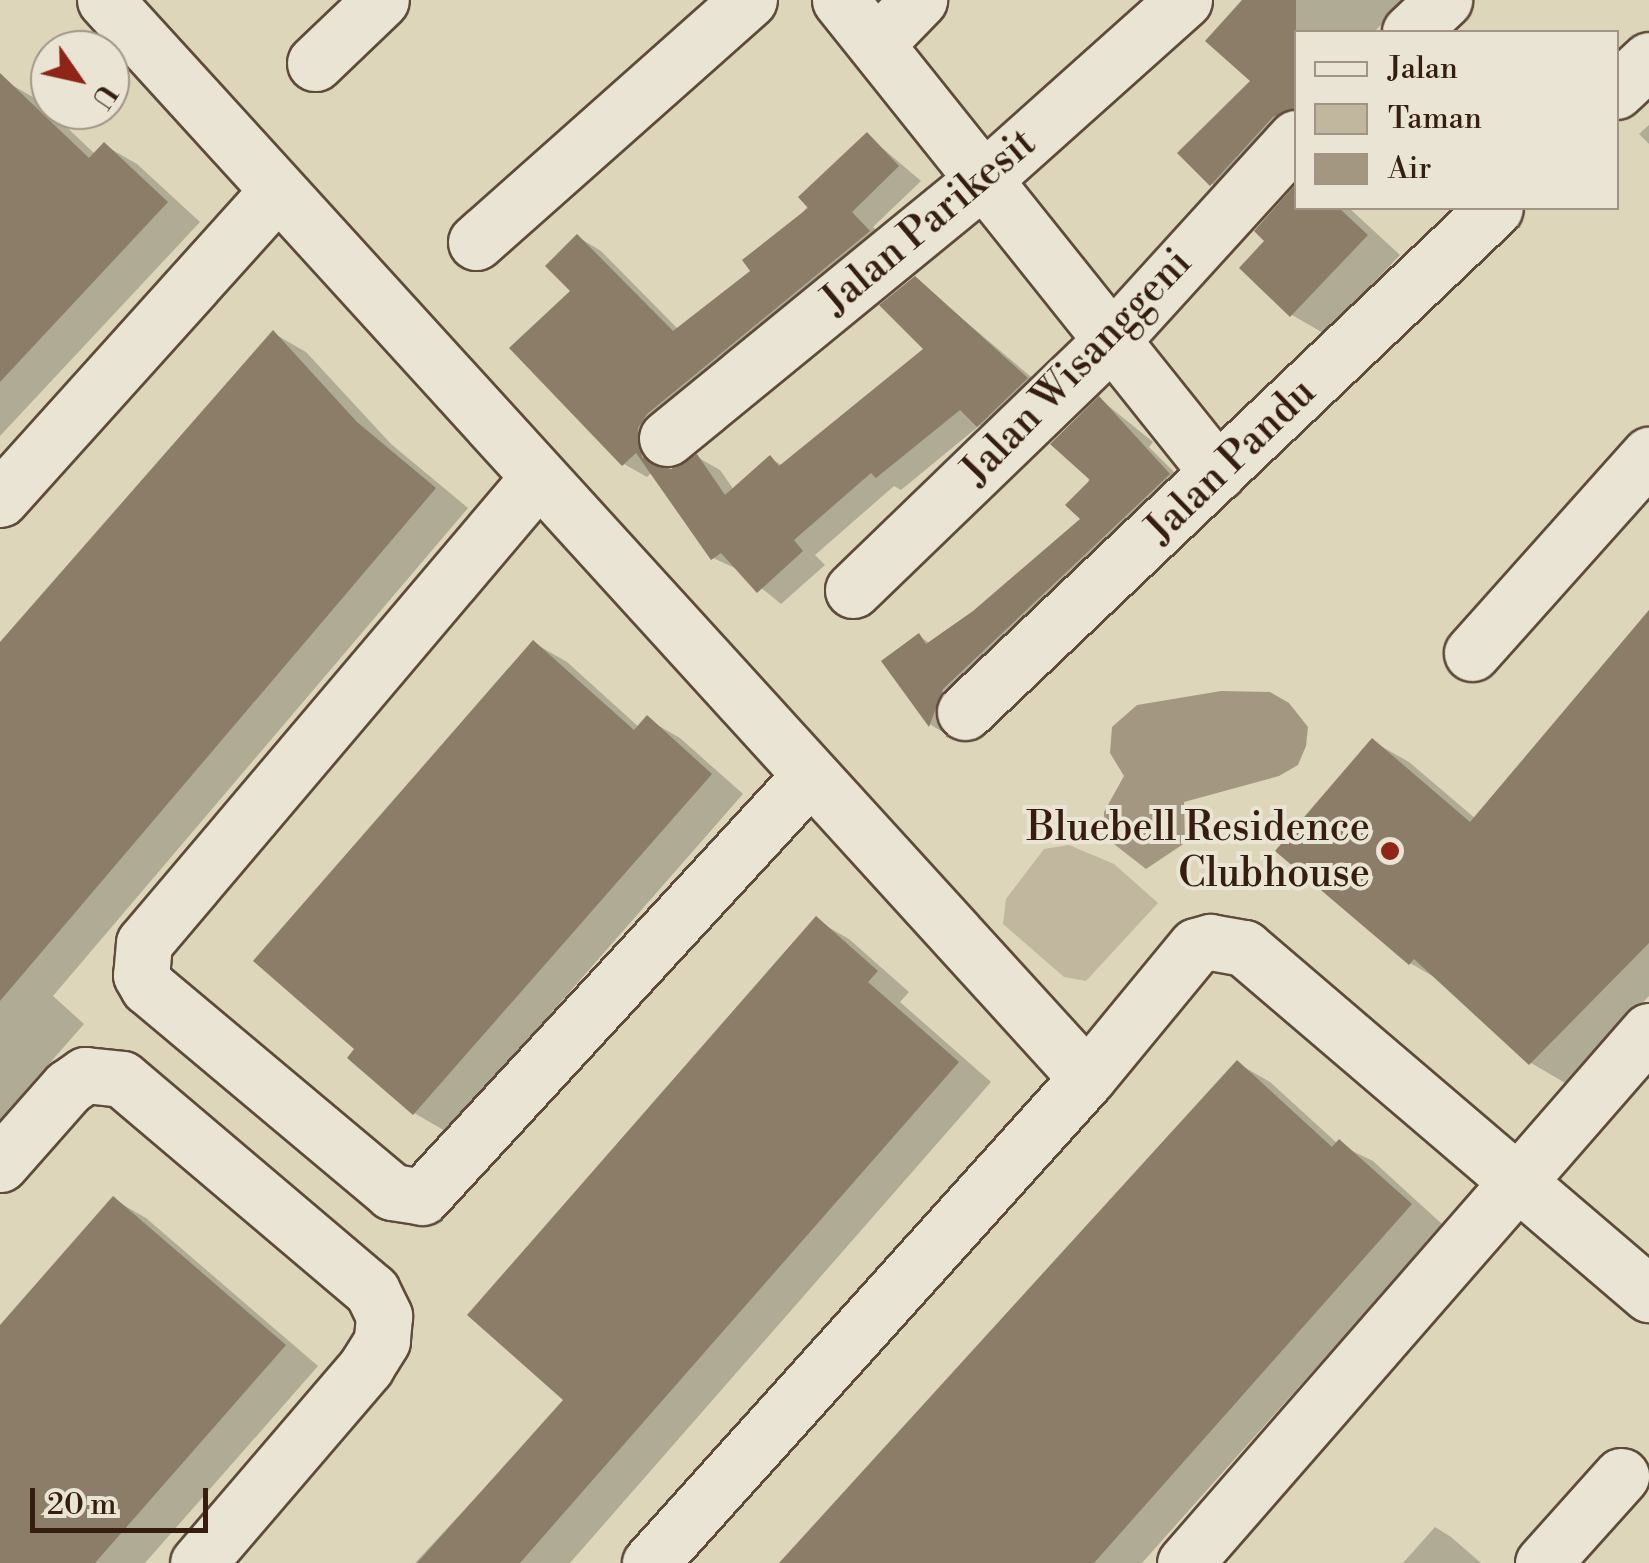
<!DOCTYPE html>
<html>
<head>
<meta charset="utf-8">
<style>
	body { margin:0 }
	#map { position:relative; width:1649px; height:1563px; overflow:hidden; background:#ddd6bb; font-family:"Libre Bodoni",serif }
	div>[style] { position:absolute }
	.green>* { inset:0; background:#c0b79e }
	.water>* { inset:0; background:#a49781 }
	.shadow>* { inset:0; background:#0003 }
	.building>* { inset:0; background:#8c7d68 }
	.roads { filter:drop-shadow(2px 0 #5f4b3a) drop-shadow(-2px 0 #5f4b3a) drop-shadow(0 2px #5f4b3a) drop-shadow(0 -2px #5f4b3a) }
	.minor>* { height:55px; margin:-27.5px; padding:0 27.5px; transform-origin:27.5px; border-radius:27.5px; background:#e9e4d3 }
	.dots>* { width:28px; height:28px; translate:-50% -50%; box-sizing:border-box; border:5px solid #e9e4d3; border-radius:50% }
	span { translate:-50% -50%; white-space:nowrap; text-align:center; line-height:1.15; -webkit-text-stroke:8px #e9e4d3; paint-order:stroke }
	.street-label { font-size:40px; color:#351d0f }
	.poi-label { font-size:40px; color:#351d0f }
	.right { translate:-100% -50%; text-align:right }
	.legend { position:absolute; left:1294px; top:30px; width:325px; height:180px; box-sizing:border-box; background:#e9e4d3; border:2px solid #a19485; margin:0; padding:12px 18px; list-style:none; font-size:30px; color:#351d0f }
	.legend li { display:flex; align-items:center; gap:20px; height:50px }
	.legend b { width:50px; border:2px solid #a19485 }
	.north { position:absolute; left:30px; top:30px; width:100px; height:100px; box-sizing:border-box; background:#e9e4d3; border:2px solid #a19485; border-radius:50%; rotate:124deg; font-size:28px; font-weight:700; line-height:40px; text-align:center; color:#351d0f }
	.north::after { content:''; display:block; margin:auto; width:35px; height:45px; background:#8f2418; clip-path:polygon(50% 0,100% 100%,50% 72%,0 100%) }
	.scale { position:absolute; left:30px; top:1488px; width:178px; height:45px; box-sizing:border-box; border:5px solid #351d0f; border-top:0; padding-left:12px; font-size:30px; line-height:35px; white-space:nowrap; color:#351d0f; -webkit-text-stroke:8px #e9e4d3; paint-order:stroke }
</style>
</head>
<body>
<div id="map">
	<div class="green">
		<div style="clip-path:polygon(1069px 845px,1114px 864px,1158px 903px,1086px 981px,1064px 977px,1003px 924px,1006px 899px,1044px 849px)"></div>
	</div>
	<div class="water">
		<div style="clip-path:polygon(1221px 691px,1270px 692px,1289px 703px,1308px 727px,1306px 746px,1298px 765px,1279px 776px,1184px 802px,1185px 843px,1146px 869px,1105px 837px,1104px 812px,1124px 776px,1110px 753px,1112px 727px,1137px 705px)"></div>
	</div>
	<div class="shadow">
		<div style="clip-path:polygon(1245px 0,1405px 0,1374px 32px,1296px 32px,1296px 141px,1242px 201px,1212px 184px,1253px 81px)"></div>
		<div style="clip-path:polygon(5px 81px,38px 100px,96px 155px,104px 145px,137px 164px,200px 222px,0 436px,0 86px)"></div>
		<div style="clip-path:polygon(1649px 125px,1649px 144px,1639px 134px)"></div>
		<div style="clip-path:polygon(867px 135px,921px 181px,873px 227px,892px 246px,660px 442px,664px 469px,671px 472px,697px 457px,720px 470px,734px 490px,770px 458px,783px 466px,927px 349px,915px 279px,1049px 392px,1002px 438px,980px 425px,901px 490px,894px 486px,815px 555px,825px 565px,781px 604px,739px 570px,713px 558px,652px 472px,647px 477px,624px 464px,573px 291px,578px 237px,601px 251px,679px 330px,754px 271px)"></div>
		<div style="clip-path:polygon(1296px 188px,1296px 208px,1349px 208px,1400px 255px,1325px 334px,1292px 315px,1268px 241px,1257px 231px)"></div>
		<div style="clip-path:polygon(273px 333px,306px 352px,391px 444px,468px 508px,53px 996px,84px 1024px,0 1120px,0 646px)"></div>
		<div style="clip-path:polygon(1100px 399px,1153px 442px,1149px 447px,1190px 488px,965px 702px,951px 737px,931px 725px,884px 662px,919px 636px,931px 644px,975px 613px,1083px 520px)"></div>
		<div style="clip-path:polygon(1649px 613px,1649px 996px,1567px 1084px,1531px 1063px,1441px 981px,1410px 963px,1372px 741px,1409px 762px,1476px 819px)"></div>
		<div style="clip-path:polygon(534px 643px,567px 662px,640px 728px,647px 719px,680px 738px,743px 794px,447px 1132px,414px 1113px)"></div>
		<div style="clip-path:polygon(816px 920px,849px 939px,909px 992px,900px 1002px,991px 1082px,570px 1563px,415px 1563px,566px 1400px)"></div>
		<div style="clip-path:polygon(1237px 1063px,1270px 1082px,1338px 1144px,1373px 1161px,1443px 1225px,1142px 1563px,782px 1563px)"></div>
		<div style="clip-path:polygon(113px 1199px,146px 1218px,318px 1366px,145px 1563px,0 1563px,0 1329px)"></div>
		<div style="clip-path:polygon(1435px 1527px,1451px 1537px,1481px 1563px,1403px 1563px)"></div>
	</div>
	<div class="building">
		<div style="clip-path:polygon(1242px 0,1296px 0,1296px 108px,1273px 117px,1210px 186px,1177px 153px,1250px 81px,1205px 41px)"></div>
		<div style="clip-path:polygon(0 73px,89px 158px,104px 142px,168px 202px,0 382px)"></div>
		<div style="clip-path:polygon(867px 132px,899px 166px,852px 212px,870px 231px,647px 414px,638px 428px,642px 457px,671px 469px,697px 454px,725px 495px,770px 455px,779px 466px,923px 349px,879px 305px,915px 276px,1028px 378px,977px 427px,960px 410px,876px 478px,871px 473px,794px 540px,803px 551px,757px 593px,721px 553px,711px 560px,636px 453px,622px 466px,509px 348px,570px 291px,545px 266px,577px 234px,673px 331px,750px 271px,742px 260px,808px 208px,798px 197px)"></div>
		<div style="clip-path:polygon(1296px 184px,1296px 208px,1339px 208px,1368px 235px,1290px 317px,1239px 268px,1264px 241px,1254px 231px)"></div>
		<div style="clip-path:polygon(273px 330px,357px 422px,436px 488px,0 1001px,0 642px)"></div>
		<div style="clip-path:polygon(1099px 396px,1170px 474px,943px 689px,929px 727px,881px 661px,919px 633px,926px 644px,973px 611px,1080px 519px,1065px 505px,1090px 480px,1050px 444px)"></div>
		<div style="clip-path:polygon(1649px 610px,1649px 943px,1529px 1065px,1414px 959px,1409px 965px,1275px 851px,1372px 738px,1470px 822px)"></div>
		<div style="clip-path:polygon(533px 640px,634px 730px,647px 715px,712px 774px,413px 1115px,347px 1058px,354px 1049px,253px 961px)"></div>
		<div style="clip-path:polygon(816px 916px,878px 971px,868px 982px,959px 1062px,520px 1563px,417px 1563px,563px 1400px,467px 1315px)"></div>
		<div style="clip-path:polygon(1237px 1060px,1332px 1147px,1339px 1139px,1412px 1204px,1094px 1563px,779px 1563px)"></div>
		<div style="clip-path:polygon(113px 1196px,286px 1345px,95px 1563px,0 1563px,0 1325px)"></div>
	</div>
	<div class="roads">
		<div class="minor">
			<div style="left:105px;top:0;width:1458px;rotate:47.67deg"></div>
			<div style="left:840px;top:0;width:605px;rotate:51.37deg"></div>
			<div style="left:1410px;top:32px;width:47px;rotate:-43.3deg"></div>
			<div style="left:876px;top:44px;width:62px;rotate:-45.7deg"></div>
			<div style="left:315px;top:63px;width:91px;rotate:-43.7deg"></div>
			<div style="left:1616px;top:91px;width:45px;rotate:-43.2deg"></div>
			<div style="left:476px;top:242px;width:365px;rotate:-41.6deg"></div>
			<div style="left:667px;top:438px;width:411px;rotate:-39.3deg"></div>
			<div style="left:985px;top:178px;width:267px;rotate:-41.8deg"></div>
			<div style="left:537px;top:479px;width:608px;rotate:130.26deg"></div>
			<div style="left:144px;top:943px;width:32px;rotate:95deg"></div>
			<div style="left:141px;top:975px;width:14px;rotate:60deg"></div>
			<div style="left:148px;top:987px;width:319px;rotate:40deg"></div>
			<div style="left:392px;top:1192px;width:30px;rotate:9deg"></div>
			<div style="left:422px;top:1197px;width:570px;rotate:-47.35deg"></div>
			<div style="left:0;top:499px;width:413px;rotate:-48deg"></div>
			<div style="left:853px;top:590px;width:360px;rotate:-44deg"></div>
			<div style="left:1112px;top:340px;width:273px;rotate:-47.7deg"></div>
			<div style="left:1472px;top:653px;width:266px;rotate:-48.2deg"></div>
			<div style="left:965px;top:712px;width:731px;rotate:-43.56deg"></div>
			<div style="left:0;top:1164px;width:103px;rotate:-48.6deg"></div>
			<div style="left:68px;top:1087px;width:21px;rotate:-35deg"></div>
			<div style="left:85px;top:1075px;width:37px;rotate:6deg"></div>
			<div style="left:122px;top:1079px;width:328px;rotate:40.3deg"></div>
			<div style="left:372px;top:1291px;width:28px;rotate:64deg"></div>
			<div style="left:384px;top:1316px;width:25px;rotate:95deg"></div>
			<div style="left:382px;top:1341px;width:31px;rotate:122deg"></div>
			<div style="left:366px;top:1367px;width:258px;rotate:130.6deg"></div>
			<div style="left:650px;top:1563px;width:653px;rotate:-47.98deg"></div>
			<div style="left:1087px;top:1078px;width:171px;rotate:-50.5deg"></div>
			<div style="left:1196px;top:946px;width:15px;rotate:-16deg"></div>
			<div style="left:1210px;top:942px;width:35px;rotate:10deg"></div>
			<div style="left:1244px;top:948px;width:533px;rotate:40.51deg"></div>
			<div style="left:1185px;top:1563px;width:706px;rotate:-48.91deg"></div>
			<div style="left:1543px;top:1563px;width:117px;rotate:-48.1deg"></div>
		</div>
	</div>
	<div class="dots">
		<div style="left:1390px;top:851px;background:#8f2418"></div>
	</div>
	<div class="street-label">
		<span style="left:929px;top:222px;rotate:-40deg">Jalan Parikesit</span>
		<span style="left:1077px;top:367px;rotate:-46deg">Jalan Wisanggeni</span>
		<span style="left:1231px;top:461px;rotate:-44deg">Jalan Pandu</span>
	</div>
	<div class="poi-label">
		<span class="right" style="left:1370px;top:851px">Bluebell Residence<br>Clubhouse</span>
	</div>
	<ul class="legend">
	<li><b style="height:12px;background:#e9e4d3"></b>Jalan</li>
	<li><b style="height:28px;background:#c0b79e"></b>Taman</li>
	<li><b style="height:28px;background:#a49781"></b>Air</li>
	</ul>
	<div class="north">U</div>
	<div class="scale">20 m</div>
</div>
</body>
</html>
